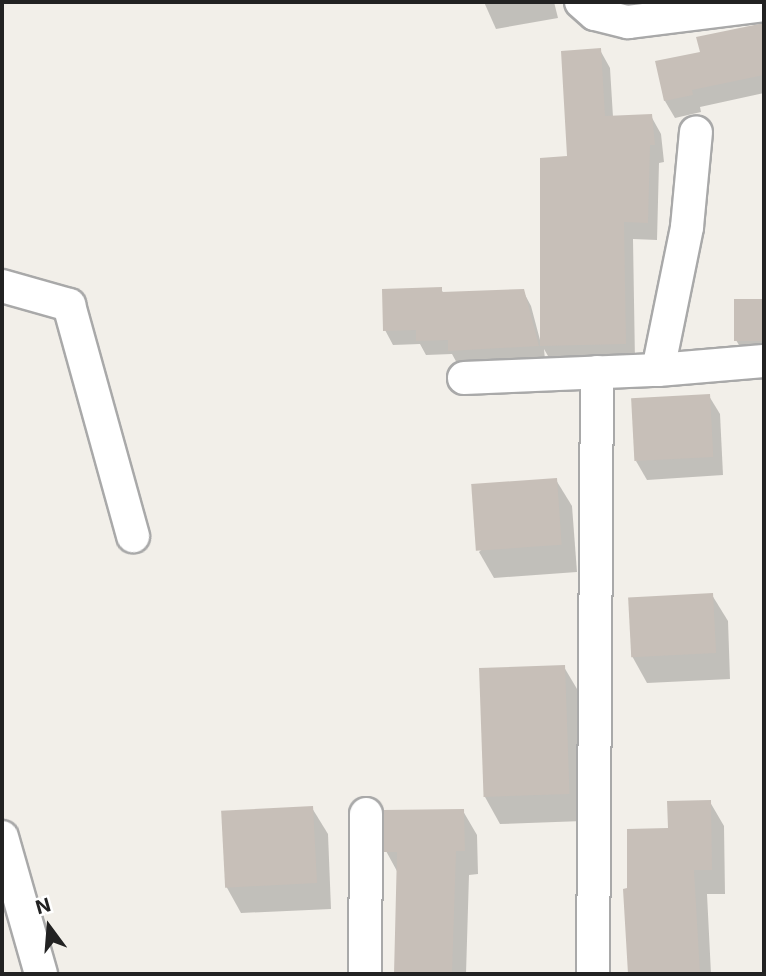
<!DOCTYPE html>
<html>
<head>
<meta charset="utf-8">
<style>
	body { margin:0 }
	#map { position:relative; width:766px; height:976px; overflow:hidden; background:#f2efe9; font-family:Inter,sans-serif }
	div>[style] { position:absolute }
	.shadow>* { inset:0; background:#0003 }
	.building>* { inset:0; background:#c7bfb8; transform-origin:0 0 }
	.roads { filter:drop-shadow(2px 0 #a9a9a9) drop-shadow(-2px 0 #a9a9a9) drop-shadow(0 2px #a9a9a9) drop-shadow(0 -2px #a9a9a9) }
	.minor>* { height:32px; margin:-16px; padding:0 16px; transform-origin:16px; border-radius:16px; background:#fff }
	span { translate:-50% -50%; white-space:nowrap; text-align:center; line-height:1.15; -webkit-text-stroke:7px #fff; paint-order:stroke }
	.frame { position:absolute; inset:0; border:4px solid #222; pointer-events:none }
	.north { position:absolute; left:14px; top:892px; width:70px; height:70px; -webkit-text-stroke:5px #fff; paint-order:stroke; rotate:344deg; font-size:19px; font-weight:700; line-height:28px; text-align:center; color:#222 }
	.north::after { content:''; display:block; margin:auto; width:24px; height:32px; background:#222; clip-path:polygon(50% 0,100% 100%,50% 72%,0 100%) }
</style>
</head>
<body>
<div id="map">
	<div class="shadow">
		<div style="clip-path:polygon(484px 2px,554px 2px,558px 18px,496px 29px)"></div>
		<div style="clip-path:polygon(764px 24px,764px 93px,700px 107px,701px 112px,675px 118px,665px 101px,657px 63px,702px 53px,698px 38px)"></div>
		<div style="clip-path:polygon(600px 50px,610px 68px,613px 117px,651px 116px,661px 134px,664px 162px,659px 163px,657px 240px,633px 239px,635px 361px,552px 363px,544px 349px,545px 360px,458px 365px,452px 354px,426px 355px,420px 344px,393px 345px,385px 330px,441px 289px,444px 294px,523px 291px,531px 306px,540px 340px,569px 158px)"></div>
		<div style="clip-path:polygon(736px 301px,764px 301px,764px 359px,747px 359px,736px 340px)"></div>
		<div style="clip-path:polygon(709px 396px,720px 414px,723px 475px,647px 480px,636px 461px)"></div>
		<div style="clip-path:polygon(556px 480px,572px 506px,577px 572px,494px 578px,479px 552px)"></div>
		<div style="clip-path:polygon(712px 595px,728px 621px,730px 679px,647px 683px,632px 656px)"></div>
		<div style="clip-path:polygon(564px 667px,580px 694px,583px 821px,500px 824px,485px 797px,481px 669px)"></div>
		<div style="clip-path:polygon(710px 802px,724px 826px,725px 894px,707px 894px,711px 974px,630px 974px,625px 890px,629px 890px,669px 830px)"></div>
		<div style="clip-path:polygon(312px 808px,328px 834px,331px 909px,241px 913px,226px 886px)"></div>
		<div style="clip-path:polygon(463px 811px,477px 835px,478px 874px,469px 875px,466px 974px,396px 974px,398px 873px,386px 851px)"></div>
	</div>
	<div class="building">
		<div style="clip-path:polygon(764px 23px,764px 75px,692px 90px,693px 95px,664px 101px,655px 61px,700px 52px,696px 37px)"></div>
		<div style="clip-path:polygon(601px 48px,605px 116px,652px 114px,655px 145px,650px 145px,648px 223px,624px 222px,626px 344px,540px 346px,540px 158px,567px 156px,561px 51px)"></div>
		<div style="clip-path:polygon(442px 287px,442px 292px,524px 289px,539px 346px,448px 351px,448px 340px,416px 341px,416px 330px,383px 331px,382px 289px)"></div>
		<div style="left:734px;top:299px;width:30px;height:42px"></div>
		<div style="left:710px;top:394px;width:63px;height:79px;rotate:87deg"></div>
		<div style="left:557px;top:478px;width:67px;height:86px;rotate:86deg"></div>
		<div style="left:713px;top:593px;width:60px;height:85px;rotate:87deg"></div>
		<div style="left:565px;top:665px;width:129px;height:86px;rotate:88deg"></div>
		<div style="clip-path:polygon(711px 800px,712px 870px,694px 870px,700px 974px,628px 974px,623px 889px,627px 888px,627px 829px,668px 828px,667px 801px)"></div>
		<div style="left:313px;top:806px;width:77px;height:92px;rotate:87deg"></div>
		<div style="clip-path:polygon(464px 809px,465px 851px,456px 851px,452px 974px,394px 974px,397px 852px,384px 852px,383px 810px)"></div>
	</div>
	<div class="roads">
		<div class="minor">
			<div style="left:581px;top:2px;width:18px;rotate:41deg"></div>
			<div style="left:595px;top:14px;width:34px;rotate:14deg"></div>
			<div style="left:628px;top:22px;width:137px;rotate:-7.1deg"></div>
			<div style="left:2px;top:286px;width:70px;rotate:15.8deg"></div>
			<div style="left:69px;top:305px;width:240px;rotate:74.5deg"></div>
			<div style="left:658px;top:370px;width:146px;rotate:-78.5deg"></div>
			<div style="left:687px;top:227px;width:95px;rotate:-84.6deg"></div>
			<div style="left:464px;top:378px;width:194px;rotate:-2.4deg"></div>
			<div style="left:658px;top:370px;width:106px;rotate:-4.9deg"></div>
			<div style="left:2px;top:837px;width:142px;rotate:74.1deg"></div>
			<div style="left:365px;top:974px;width:160px;rotate:-89.6deg"></div>
			<div style="left:593px;top:974px;width:602px;rotate:-89.62deg"></div>
		</div>
	</div>
	<div class="frame"></div>
	<div class="north">N</div>
</div>
</body>
</html>
